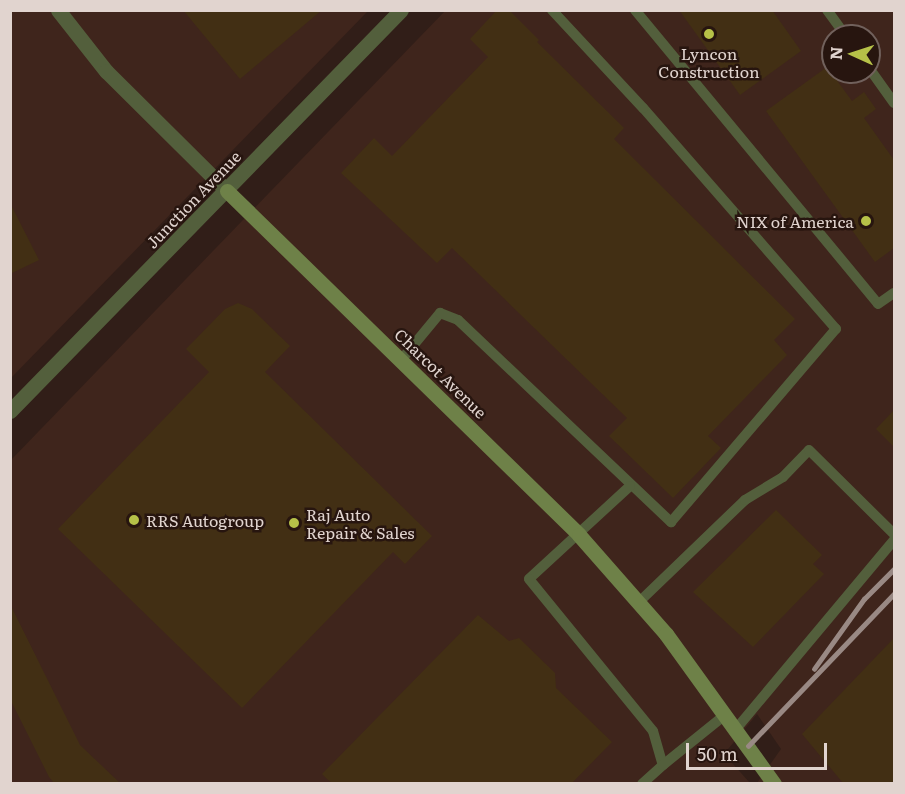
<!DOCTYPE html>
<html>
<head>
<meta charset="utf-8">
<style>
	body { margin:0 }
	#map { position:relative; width:905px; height:794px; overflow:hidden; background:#311e18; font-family:Literata,serif }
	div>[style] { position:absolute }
	.built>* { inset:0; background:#3f251c }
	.building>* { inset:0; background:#422f14 }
	.service>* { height:10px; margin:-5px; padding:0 5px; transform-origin:5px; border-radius:5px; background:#535f3c }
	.tertiary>* { height:15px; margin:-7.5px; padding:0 7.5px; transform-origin:7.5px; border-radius:7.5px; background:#535f3c }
	.secondary>* { height:15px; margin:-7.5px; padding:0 7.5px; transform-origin:7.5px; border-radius:7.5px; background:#6e8148 }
	.rail>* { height:4.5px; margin:-2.25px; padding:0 2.25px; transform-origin:2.25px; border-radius:2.25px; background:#998984 }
	.dots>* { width:16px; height:16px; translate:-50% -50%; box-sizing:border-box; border:3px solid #27150f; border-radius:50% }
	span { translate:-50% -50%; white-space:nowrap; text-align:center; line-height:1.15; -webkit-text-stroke:5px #27150f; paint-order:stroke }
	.poi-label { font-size:16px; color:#e1d4cf }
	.right { translate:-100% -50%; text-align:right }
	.left { translate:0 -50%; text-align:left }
	.street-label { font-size:16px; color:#e1d4cf }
	.frame { position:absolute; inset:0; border:12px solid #e1d4cf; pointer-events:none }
	.north { position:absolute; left:821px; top:24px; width:60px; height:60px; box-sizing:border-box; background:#27150f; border:2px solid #71615c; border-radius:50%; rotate:273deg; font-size:16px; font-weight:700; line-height:24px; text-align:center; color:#e1d4cf }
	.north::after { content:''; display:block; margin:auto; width:21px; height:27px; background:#b6c148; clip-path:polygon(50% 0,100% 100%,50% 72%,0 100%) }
	.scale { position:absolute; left:686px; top:743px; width:141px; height:27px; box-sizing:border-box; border:3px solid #e1d4cf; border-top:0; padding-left:8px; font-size:18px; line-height:21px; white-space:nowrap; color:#e1d4cf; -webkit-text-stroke:4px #27150f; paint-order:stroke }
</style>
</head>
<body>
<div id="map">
	<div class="built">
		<div style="clip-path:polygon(11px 11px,368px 11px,11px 378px)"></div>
		<div style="clip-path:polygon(evenodd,445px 11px,894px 11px,894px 783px,757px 783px,781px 749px,757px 714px,724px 754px,750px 783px,11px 783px,10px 461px,445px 11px,833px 36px,869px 36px,869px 72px,833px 72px,833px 36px)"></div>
	</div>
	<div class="building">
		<div style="clip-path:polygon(183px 10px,322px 10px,240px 79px)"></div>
		<div style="clip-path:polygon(497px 10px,509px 10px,539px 40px,537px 42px,624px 128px,614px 139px,795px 319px,774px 340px,787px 355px,708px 436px,721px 448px,673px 498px,609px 436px,627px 418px,452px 248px,437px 263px,341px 173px,374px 138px,392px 156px,488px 57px,470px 39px)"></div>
		<div style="clip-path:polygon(679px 10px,772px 10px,801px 51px,740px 95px)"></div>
		<div style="clip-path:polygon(827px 67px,852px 101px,864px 92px,876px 109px,864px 118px,894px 160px,894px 248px,875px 262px,766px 111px)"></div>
		<div style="clip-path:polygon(10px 203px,39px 260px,10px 274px)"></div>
		<div style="clip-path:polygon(238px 303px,252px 309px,290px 346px,265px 372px,432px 536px,405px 564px,393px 552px,242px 708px,58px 529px,209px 372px,186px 349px,225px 309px)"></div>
		<div style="clip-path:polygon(894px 410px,894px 447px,876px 429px)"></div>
		<div style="clip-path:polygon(776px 510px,822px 555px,813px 564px,824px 574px,753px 647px,693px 592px)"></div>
		<div style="clip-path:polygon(10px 604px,80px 745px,120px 783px,54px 783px,49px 777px,10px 699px)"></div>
		<div style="clip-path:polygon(478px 615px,509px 641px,519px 638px,555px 673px,556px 688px,612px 742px,572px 783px,332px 783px,327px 779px,322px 774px)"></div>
		<div style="clip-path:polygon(894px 638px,894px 783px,843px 783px,802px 734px)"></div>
	</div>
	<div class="service">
		<div style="left:635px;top:10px;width:381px;rotate:50.4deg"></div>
		<div style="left:878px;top:304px;width:19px;rotate:-35deg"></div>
		<div style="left:827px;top:10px;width:32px;rotate:54deg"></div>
		<div style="left:869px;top:68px;width:43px;rotate:54.5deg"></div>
		<div style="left:402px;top:359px;width:60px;rotate:-50.4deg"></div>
		<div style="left:440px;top:313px;width:19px;rotate:21deg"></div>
		<div style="left:458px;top:320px;width:294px;rotate:43.5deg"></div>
		<div style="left:671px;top:522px;width:254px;rotate:-49.5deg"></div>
		<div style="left:836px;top:329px;width:293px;rotate:-131.1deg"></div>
		<div style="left:643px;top:108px;width:134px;rotate:-132.9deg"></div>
		<div style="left:630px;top:486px;width:137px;rotate:137.4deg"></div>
		<div style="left:529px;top:579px;width:196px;rotate:50.8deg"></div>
		<div style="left:653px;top:731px;width:35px;rotate:74deg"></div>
		<div style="left:663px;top:765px;width:28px;rotate:138deg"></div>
		<div style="left:639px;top:602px;width:147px;rotate:-43.9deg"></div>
		<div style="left:745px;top:500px;width:44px;rotate:-31.2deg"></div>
		<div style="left:783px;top:477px;width:37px;rotate:-46deg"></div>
		<div style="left:809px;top:450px;width:120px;rotate:44.7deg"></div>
		<div style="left:736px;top:729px;width:246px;rotate:-50.1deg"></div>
		<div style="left:663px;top:765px;width:80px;rotate:-38.9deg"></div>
	</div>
	<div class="tertiary">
		<div style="left:58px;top:10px;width:78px;rotate:51.8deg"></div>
		<div style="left:106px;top:71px;width:170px;rotate:44.8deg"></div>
		<div style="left:10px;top:411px;width:560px;rotate:-45.72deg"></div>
	</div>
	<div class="secondary">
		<div style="left:227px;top:191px;width:492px;rotate:44.3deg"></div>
		<div style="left:579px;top:535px;width:132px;rotate:48.7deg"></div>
		<div style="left:666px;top:634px;width:185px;rotate:54.2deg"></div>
	</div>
	<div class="rail">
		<div style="left:814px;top:669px;width:86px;rotate:-54.5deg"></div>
		<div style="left:864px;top:599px;width:42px;rotate:-45deg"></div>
		<div style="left:748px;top:746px;width:211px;rotate:-46.2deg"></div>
	</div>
	<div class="dots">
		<div style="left:709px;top:34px;background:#b6c148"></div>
		<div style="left:866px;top:221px;background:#b6c148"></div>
		<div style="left:134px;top:520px;background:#b6c148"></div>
		<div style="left:294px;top:523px;background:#b6c148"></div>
	</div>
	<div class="poi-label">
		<span style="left:709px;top:62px">Lyncon<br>Construction</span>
		<span class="right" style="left:854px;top:221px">NIX of America</span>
		<span class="left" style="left:306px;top:523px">Raj Auto<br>Repair &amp; Sales</span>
		<span class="left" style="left:146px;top:520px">RRS Autogroup</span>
	</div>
	<div class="street-label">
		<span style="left:193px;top:199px;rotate:-46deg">Junction Avenue</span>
		<span style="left:441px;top:373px;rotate:44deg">Charcot Avenue</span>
	</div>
	<div class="frame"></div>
	<div class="north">N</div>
	<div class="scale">50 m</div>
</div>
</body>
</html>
